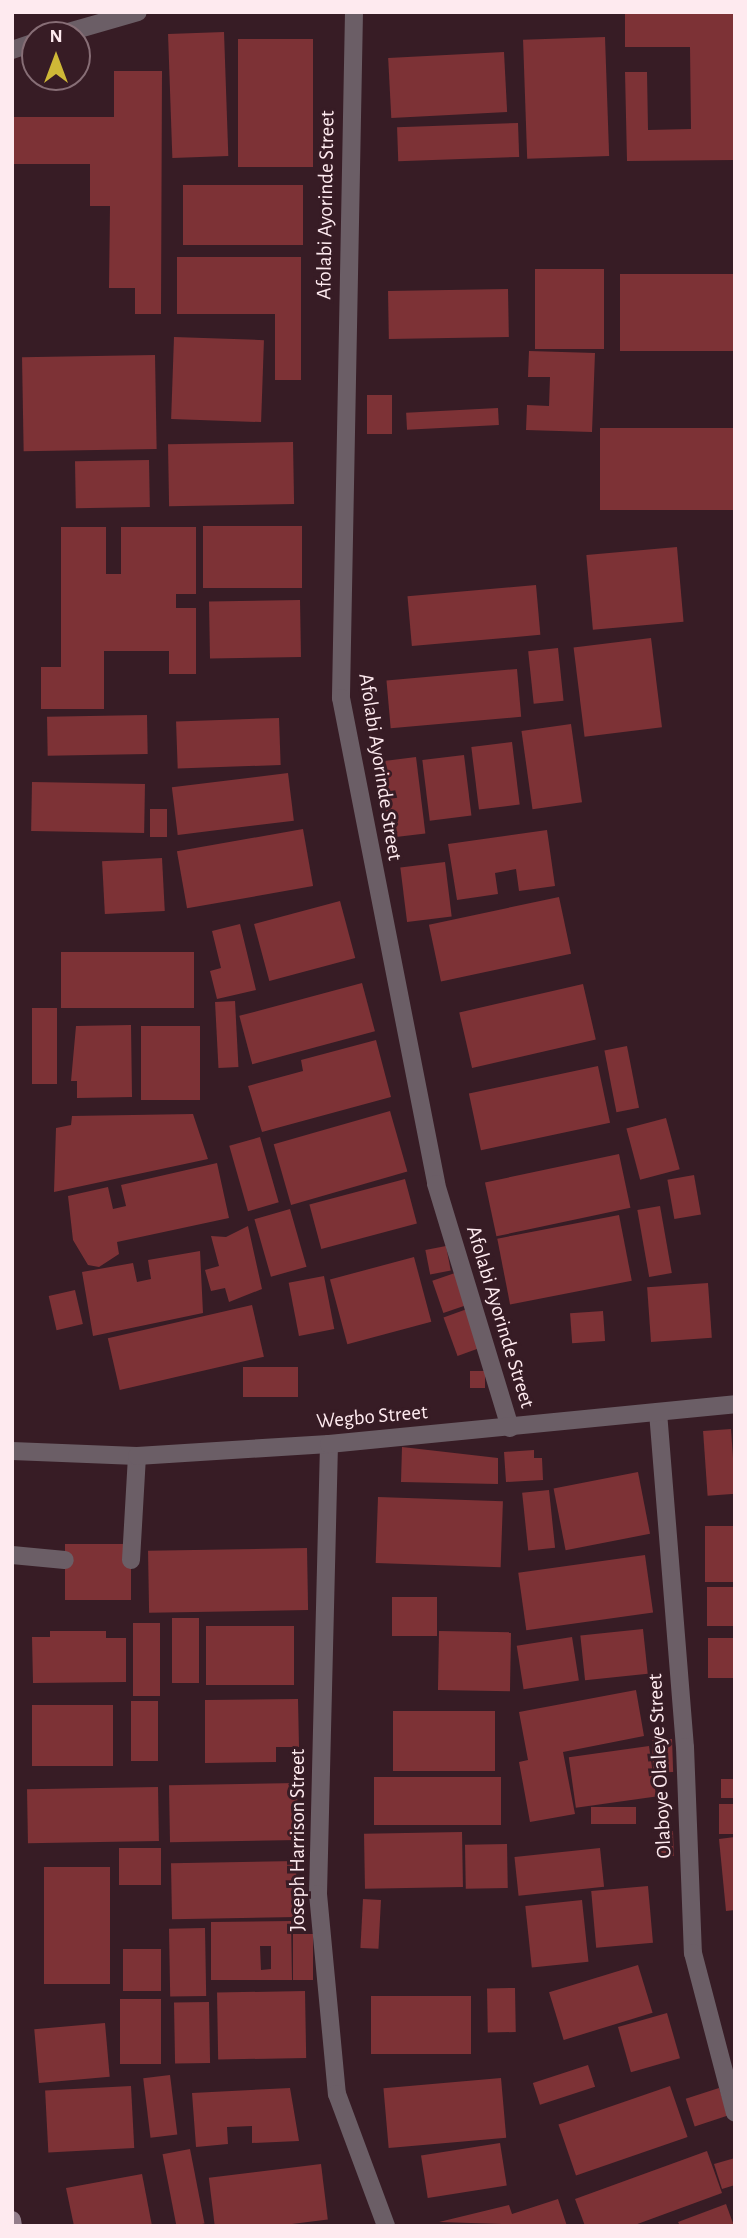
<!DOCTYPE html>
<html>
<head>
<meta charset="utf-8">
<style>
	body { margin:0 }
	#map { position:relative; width:747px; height:2238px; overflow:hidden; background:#371c25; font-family:"Alegreya Sans",sans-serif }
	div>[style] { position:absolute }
	.building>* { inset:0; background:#7d3236; transform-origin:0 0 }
	.lane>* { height:18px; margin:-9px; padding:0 9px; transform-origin:9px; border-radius:9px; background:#6b5e66 }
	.street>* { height:18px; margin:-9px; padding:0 9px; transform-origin:9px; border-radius:9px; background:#6b5e66 }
	.secondary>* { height:18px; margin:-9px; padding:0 9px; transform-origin:9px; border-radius:9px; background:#927d8a }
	span { translate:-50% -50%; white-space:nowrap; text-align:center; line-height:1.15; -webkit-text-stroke:6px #371c25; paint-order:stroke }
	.street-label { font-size:21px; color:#feeaef }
	.frame { position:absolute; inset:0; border:14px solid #feeaef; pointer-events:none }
	.north { position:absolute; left:21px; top:21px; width:70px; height:70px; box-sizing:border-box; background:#371c25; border:2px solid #876e76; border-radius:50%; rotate:0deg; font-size:19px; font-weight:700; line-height:28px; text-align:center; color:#feeaef }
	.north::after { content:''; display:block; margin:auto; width:24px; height:32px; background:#ceb837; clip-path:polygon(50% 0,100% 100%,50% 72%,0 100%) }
</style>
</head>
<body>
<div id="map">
	<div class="building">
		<div style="clip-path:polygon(735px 13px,735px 160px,627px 161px,625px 72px,647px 72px,648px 130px,691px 129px,690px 47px,625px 47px,625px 14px)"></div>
		<div style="left:224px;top:32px;width:124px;height:56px;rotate:88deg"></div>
		<div style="left:605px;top:37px;width:119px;height:82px;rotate:88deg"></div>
		<div style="left:238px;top:39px;width:75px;height:128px"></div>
		<div style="left:504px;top:52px;width:60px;height:116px;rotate:87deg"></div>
		<div style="clip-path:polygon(114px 71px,162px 71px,161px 314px,135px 314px,135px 288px,109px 288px,110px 206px,90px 206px,90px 164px,12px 164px,12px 117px,114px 117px)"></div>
		<div style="left:518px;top:123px;width:34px;height:121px;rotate:88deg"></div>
		<div style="left:183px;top:185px;width:120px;height:60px"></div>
		<div style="clip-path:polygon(177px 257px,301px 257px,301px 380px,275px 380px,275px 314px,177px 314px)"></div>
		<div style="left:535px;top:269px;width:69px;height:80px"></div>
		<div style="left:735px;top:274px;width:77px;height:115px;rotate:90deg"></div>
		<div style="left:508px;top:289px;width:48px;height:120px;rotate:89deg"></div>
		<div style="left:174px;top:337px;width:90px;height:82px;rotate:2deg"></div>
		<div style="clip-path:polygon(529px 351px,595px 353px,592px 432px,526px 430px,527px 405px,549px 406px,550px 377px,528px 377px)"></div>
		<div style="left:155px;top:355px;width:94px;height:133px;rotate:89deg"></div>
		<div style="left:367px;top:395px;width:25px;height:39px"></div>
		<div style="left:498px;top:408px;width:17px;height:92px;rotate:87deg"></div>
		<div style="left:600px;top:428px;width:135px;height:82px"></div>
		<div style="left:293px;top:442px;width:62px;height:125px;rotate:89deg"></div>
		<div style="left:149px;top:460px;width:47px;height:74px;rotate:89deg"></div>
		<div style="left:203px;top:526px;width:99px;height:62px"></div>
		<div style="clip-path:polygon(61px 527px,106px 527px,106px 574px,121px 574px,121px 527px,196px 527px,196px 594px,176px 594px,176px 608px,196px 608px,196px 674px,169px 674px,169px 651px,104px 651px,104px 709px,41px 709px,41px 667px,61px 667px)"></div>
		<div style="left:677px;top:547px;width:75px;height:91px;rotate:85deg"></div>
		<div style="left:536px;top:585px;width:50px;height:129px;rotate:85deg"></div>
		<div style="left:300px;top:600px;width:57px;height:91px;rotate:89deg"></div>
		<div style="left:651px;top:638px;width:90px;height:78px;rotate:83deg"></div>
		<div style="left:558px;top:648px;width:53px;height:30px;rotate:84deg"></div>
		<div style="left:517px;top:669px;width:48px;height:131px;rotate:85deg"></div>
		<div style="left:147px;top:715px;width:39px;height:100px;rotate:89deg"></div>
		<div style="left:279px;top:718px;width:47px;height:103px;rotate:88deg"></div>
		<div style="left:571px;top:724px;width:79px;height:50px;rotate:82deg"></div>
		<div style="left:512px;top:742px;width:63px;height:41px;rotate:83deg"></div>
		<div style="left:464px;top:755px;width:61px;height:42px;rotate:83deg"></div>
		<div style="left:416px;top:757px;width:77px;height:36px;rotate:83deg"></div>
		<div style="left:288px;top:773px;width:48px;height:117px;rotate:83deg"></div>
		<div style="left:32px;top:782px;width:113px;height:49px;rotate:1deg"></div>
		<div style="left:150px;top:809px;width:17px;height:28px"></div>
		<div style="left:303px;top:829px;width:58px;height:128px;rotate:80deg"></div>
		<div style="clip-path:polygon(547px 830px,555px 886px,519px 891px,516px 869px,495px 873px,498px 894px,457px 900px,448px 844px)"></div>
		<div style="left:162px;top:858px;width:53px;height:60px;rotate:87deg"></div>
		<div style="left:445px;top:862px;width:55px;height:45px;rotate:83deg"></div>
		<div style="left:559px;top:897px;width:58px;height:133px;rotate:78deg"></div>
		<div style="left:340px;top:901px;width:59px;height:89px;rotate:75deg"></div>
		<div style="clip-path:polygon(240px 924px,256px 990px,217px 999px,210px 971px,221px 968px,212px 931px)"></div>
		<div style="left:61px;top:952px;width:133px;height:56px"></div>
		<div style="left:362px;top:983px;width:50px;height:127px;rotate:75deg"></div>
		<div style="left:583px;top:984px;width:57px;height:127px;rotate:77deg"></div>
		<div style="left:235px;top:1001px;width:66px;height:20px;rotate:87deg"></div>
		<div style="left:32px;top:1008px;width:25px;height:76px"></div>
		<div style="clip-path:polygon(131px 1025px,132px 1097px,77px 1098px,77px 1081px,71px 1081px,76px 1026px)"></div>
		<div style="left:200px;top:1026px;width:74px;height:59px;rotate:90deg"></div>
		<div style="clip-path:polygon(376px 1040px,391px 1097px,262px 1132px,248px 1086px,303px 1071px,301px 1060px)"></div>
		<div style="left:627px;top:1046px;width:63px;height:23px;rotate:79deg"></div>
		<div style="left:598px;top:1066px;width:58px;height:132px;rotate:78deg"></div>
		<div style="left:390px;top:1111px;width:63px;height:121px;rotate:74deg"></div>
		<div style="clip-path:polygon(193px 1114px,208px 1159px,54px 1192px,56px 1128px,71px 1125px,72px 1116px)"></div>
		<div style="left:666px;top:1118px;width:53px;height:41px;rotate:75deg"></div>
		<div style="left:260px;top:1137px;width:68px;height:32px;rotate:74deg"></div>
		<div style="left:619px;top:1154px;width:55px;height:137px;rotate:78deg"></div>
		<div style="clip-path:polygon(217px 1163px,229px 1218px,117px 1242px,119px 1254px,99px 1267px,88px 1265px,73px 1240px,68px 1196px,108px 1187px,113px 1209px,126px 1206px,121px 1185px)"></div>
		<div style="left:694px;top:1175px;width:40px;height:27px;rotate:80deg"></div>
		<div style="left:405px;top:1179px;width:46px;height:99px;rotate:75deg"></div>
		<div style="left:660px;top:1206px;width:68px;height:23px;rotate:80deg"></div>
		<div style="left:290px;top:1209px;width:60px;height:37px;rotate:74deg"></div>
		<div style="left:619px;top:1215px;width:67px;height:124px;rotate:79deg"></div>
		<div style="clip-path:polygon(248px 1226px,262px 1289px,229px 1302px,225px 1288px,211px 1291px,205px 1270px,219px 1266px,211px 1236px,226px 1237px)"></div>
		<div style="left:446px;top:1246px;width:25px;height:21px;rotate:79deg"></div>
		<div style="clip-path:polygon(200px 1251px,203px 1313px,93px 1336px,82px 1272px,133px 1263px,137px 1282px,151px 1279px,148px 1260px)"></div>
		<div style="left:414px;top:1257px;width:67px;height:87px;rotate:75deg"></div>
		<div style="left:455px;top:1273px;width:34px;height:24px;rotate:71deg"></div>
		<div style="left:324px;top:1276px;width:54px;height:36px;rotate:79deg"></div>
		<div style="left:708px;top:1283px;width:55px;height:61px;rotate:86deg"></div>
		<div style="left:75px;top:1290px;width:35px;height:27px;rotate:77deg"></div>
		<div style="left:252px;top:1305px;width:53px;height:148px;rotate:77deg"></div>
		<div style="left:467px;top:1309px;width:41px;height:25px;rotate:70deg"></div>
		<div style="left:603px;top:1311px;width:30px;height:33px;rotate:86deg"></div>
		<div style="left:243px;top:1367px;width:55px;height:30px"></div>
		<div style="left:470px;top:1371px;width:15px;height:17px"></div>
		<div style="left:731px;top:1429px;width:65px;height:28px;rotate:86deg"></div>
		<div style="clip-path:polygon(402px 1447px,498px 1458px,498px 1484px,401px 1482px)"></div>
		<div style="clip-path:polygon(534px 1450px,534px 1458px,542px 1458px,543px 1480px,506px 1482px,504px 1452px)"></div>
		<div style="left:638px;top:1472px;width:63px;height:86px;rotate:79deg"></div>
		<div style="left:549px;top:1490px;width:58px;height:27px;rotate:84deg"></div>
		<div style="left:378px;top:1497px;width:125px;height:66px;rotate:2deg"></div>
		<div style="left:705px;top:1526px;width:30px;height:56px"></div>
		<div style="left:65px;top:1544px;width:66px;height:56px"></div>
		<div style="left:307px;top:1548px;width:62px;height:159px;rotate:89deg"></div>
		<div style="left:645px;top:1555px;width:58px;height:128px;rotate:82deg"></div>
		<div style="left:707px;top:1587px;width:28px;height:39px"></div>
		<div style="left:392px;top:1597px;width:45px;height:39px"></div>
		<div style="left:172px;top:1618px;width:27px;height:65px"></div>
		<div style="left:133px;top:1623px;width:27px;height:73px"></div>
		<div style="left:206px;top:1626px;width:88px;height:59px"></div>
		<div style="left:643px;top:1629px;width:45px;height:63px;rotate:84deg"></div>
		<div style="clip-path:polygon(50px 1631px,106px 1631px,106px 1638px,126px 1638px,126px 1682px,33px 1683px,32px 1637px,50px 1637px)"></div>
		<div style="left:439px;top:1631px;width:72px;height:59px;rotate:1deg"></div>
		<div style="left:572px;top:1637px;width:44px;height:56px;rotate:81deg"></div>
		<div style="left:735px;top:1638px;width:40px;height:27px;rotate:90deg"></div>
		<div style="clip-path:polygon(636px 1690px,644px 1736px,563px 1752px,575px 1814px,530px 1822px,519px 1762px,528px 1760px,519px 1712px)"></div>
		<div style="clip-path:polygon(298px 1699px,299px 1747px,276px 1747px,276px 1762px,205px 1763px,205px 1700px)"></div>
		<div style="left:131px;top:1701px;width:27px;height:60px"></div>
		<div style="left:32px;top:1705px;width:81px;height:61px"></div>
		<div style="left:393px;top:1711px;width:102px;height:60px"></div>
		<div style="left:672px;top:1739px;width:33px;height:20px;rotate:88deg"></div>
		<div style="left:649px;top:1746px;width:51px;height:81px;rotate:82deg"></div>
		<div style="left:374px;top:1777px;width:127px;height:48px"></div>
		<div style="left:721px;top:1779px;width:14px;height:19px"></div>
		<div style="left:297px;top:1783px;width:57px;height:128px;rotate:89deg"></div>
		<div style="left:158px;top:1787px;width:54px;height:131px;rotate:89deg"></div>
		<div style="left:719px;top:1804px;width:16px;height:30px"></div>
		<div style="left:636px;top:1807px;width:17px;height:45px;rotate:90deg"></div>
		<div style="left:673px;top:1831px;width:25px;height:14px;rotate:88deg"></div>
		<div style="left:462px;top:1832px;width:55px;height:98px;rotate:89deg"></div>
		<div style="clip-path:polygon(735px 1837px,735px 1910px,726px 1911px,719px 1839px)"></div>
		<div style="left:507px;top:1844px;width:44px;height:42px;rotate:89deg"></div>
		<div style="left:119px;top:1848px;width:42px;height:37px"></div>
		<div style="left:600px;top:1848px;width:39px;height:86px;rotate:84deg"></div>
		<div style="left:296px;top:1861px;width:56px;height:125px;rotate:89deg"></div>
		<div style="left:44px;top:1867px;width:66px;height:117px"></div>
		<div style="left:648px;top:1886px;width:57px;height:57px;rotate:85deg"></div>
		<div style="left:363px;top:1899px;width:18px;height:49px;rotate:3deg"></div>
		<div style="left:582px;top:1900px;width:62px;height:57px;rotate:84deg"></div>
		<div style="clip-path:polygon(evenodd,291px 1921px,292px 1980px,211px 1980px,211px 1922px,291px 1921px,260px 1946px,271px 1946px,271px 1969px,261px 1970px,260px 1946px)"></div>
		<div style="left:205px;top:1928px;width:68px;height:36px;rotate:89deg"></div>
		<div style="left:293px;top:1934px;width:20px;height:46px"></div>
		<div style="left:123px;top:1949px;width:38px;height:42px"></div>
		<div style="left:638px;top:1965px;width:50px;height:93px;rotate:73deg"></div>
		<div style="left:515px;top:1988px;width:44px;height:28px;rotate:89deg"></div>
		<div style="left:305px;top:1991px;width:67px;height:88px;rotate:89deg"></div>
		<div style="left:471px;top:1996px;width:58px;height:100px;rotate:90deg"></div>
		<div style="left:161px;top:1999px;width:65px;height:41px;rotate:90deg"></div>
		<div style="left:209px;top:2002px;width:61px;height:35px;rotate:89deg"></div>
		<div style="left:667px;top:2013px;width:47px;height:51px;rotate:74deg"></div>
		<div style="left:105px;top:2023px;width:54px;height:71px;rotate:85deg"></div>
		<div style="left:588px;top:2065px;width:23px;height:58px;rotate:72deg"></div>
		<div style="left:170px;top:2075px;width:60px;height:27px;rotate:83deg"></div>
		<div style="left:501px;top:2078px;width:60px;height:118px;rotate:85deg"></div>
		<div style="left:131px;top:2086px;width:62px;height:86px;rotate:87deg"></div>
		<div style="left:670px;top:2086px;width:54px;height:118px;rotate:71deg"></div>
		<div style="clip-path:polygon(290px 2088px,299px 2141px,252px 2143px,252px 2126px,227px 2127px,228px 2144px,196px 2147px,192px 2093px)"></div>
		<div style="left:719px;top:2088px;width:29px;height:35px;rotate:72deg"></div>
		<div style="left:500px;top:2143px;width:43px;height:80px;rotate:81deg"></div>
		<div style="left:190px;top:2149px;width:76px;height:28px;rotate:79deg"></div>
		<div style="clip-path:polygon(707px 2151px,722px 2193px,632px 2226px,585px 2226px,575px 2199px)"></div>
		<div style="clip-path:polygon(735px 2158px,735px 2185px,722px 2189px,714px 2164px)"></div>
		<div style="left:321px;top:2164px;width:56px;height:113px;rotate:83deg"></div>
		<div style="clip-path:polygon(142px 2174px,152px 2226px,74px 2226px,66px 2188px)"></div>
		<div style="clip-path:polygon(558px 2199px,567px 2226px,439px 2222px,509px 2205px,512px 2214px)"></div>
		<div style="clip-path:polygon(726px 2204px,734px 2226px,680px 2226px,678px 2222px)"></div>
	</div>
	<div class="lane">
		<div style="left:12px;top:1555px;width:53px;rotate:5.4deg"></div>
		<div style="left:131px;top:1560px;width:104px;rotate:-86.7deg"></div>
	</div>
	<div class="street">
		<div style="left:354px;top:12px;width:686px;rotate:91.09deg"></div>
		<div style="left:341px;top:698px;width:495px;rotate:78.9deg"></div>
		<div style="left:436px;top:1184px;width:255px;rotate:73.1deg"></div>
		<div style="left:58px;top:35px;width:83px;rotate:-16deg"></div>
		<div style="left:12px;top:50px;width:24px;rotate:-19deg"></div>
		<div style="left:658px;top:1412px;width:336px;rotate:85.4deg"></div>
		<div style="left:685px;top:1747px;width:206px;rotate:87.8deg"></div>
		<div style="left:693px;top:1953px;width:165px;rotate:75.3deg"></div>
		<div style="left:329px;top:1444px;width:450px;rotate:91.4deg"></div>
		<div style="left:318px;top:1894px;width:201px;rotate:84.6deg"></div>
		<div style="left:337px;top:2094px;width:141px;rotate:69.6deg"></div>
		<div style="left:12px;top:1451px;width:125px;rotate:2.3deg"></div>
		<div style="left:137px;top:1456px;width:192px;rotate:-3.6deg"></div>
		<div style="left:329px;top:1444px;width:408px;rotate:-5.6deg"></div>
	</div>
	<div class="secondary">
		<div style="left:12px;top:2220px;width:6px;rotate:81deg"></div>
	</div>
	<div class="street-label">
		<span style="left:326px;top:205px;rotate:-89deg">Afolabi Ayorinde Street</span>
		<span style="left:380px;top:767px;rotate:81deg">Afolabi Ayorinde Street</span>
		<span style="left:500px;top:1317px;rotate:73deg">Afolabi Ayorinde Street</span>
		<span style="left:372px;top:1417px;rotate:-5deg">Wegbo Street</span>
		<span style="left:660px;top:1766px;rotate:-93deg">Olaboye Olaleye Street</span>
		<span style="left:298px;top:1840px;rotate:-90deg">Joseph Harrison Street</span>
	</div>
	<div class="frame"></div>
	<div class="north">N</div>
</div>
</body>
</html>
